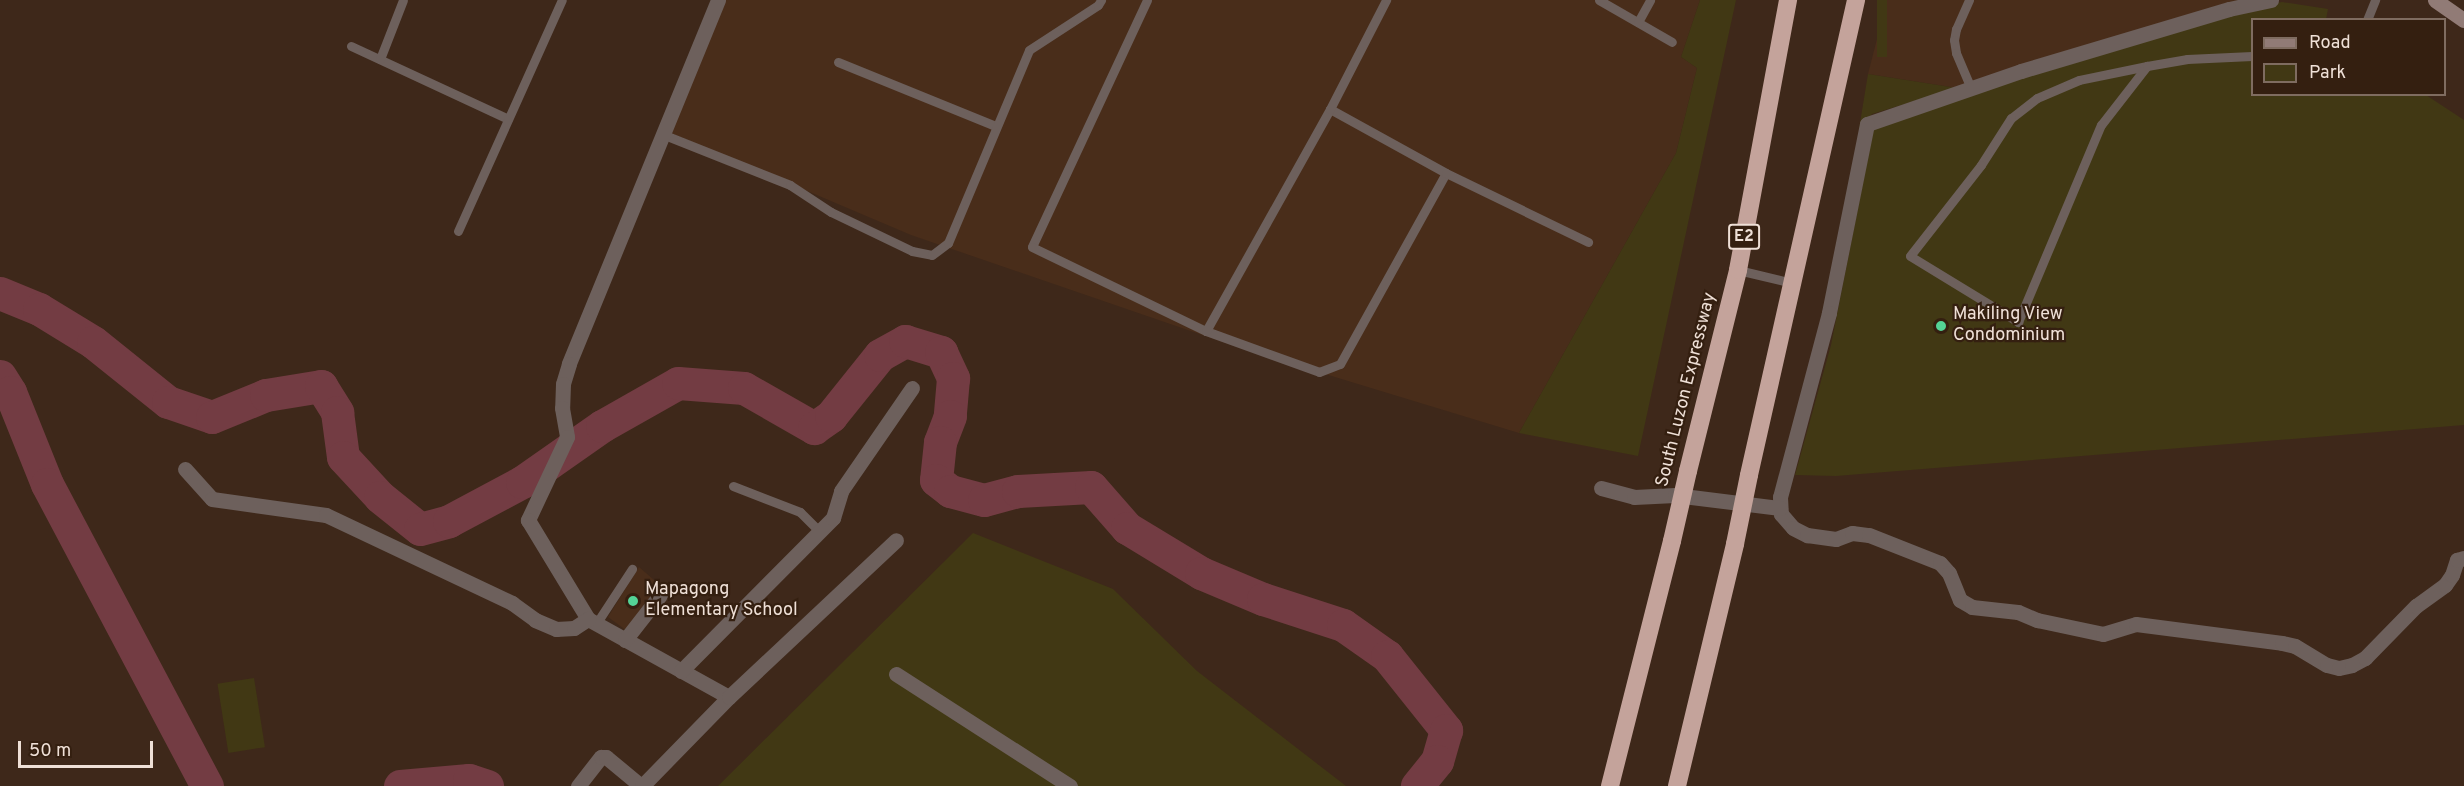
<!DOCTYPE html>
<html>
<head>
<meta charset="utf-8">
<style>
	body { margin:0 }
	#map { position:relative; width:2464px; height:786px; overflow:hidden; background:#3e281a; font-family:Overpass,sans-serif }
	div>[style] { position:absolute }
	.built>* { inset:0; background:#492d1a }
	.green>* { inset:0; background:#413814; transform-origin:0 0 }
	.river>* { height:33px; margin:-16.5px; padding:0 16.5px; transform-origin:16.5px; border-radius:16.5px; background:#733c43 }
	.lane>* { height:9px; margin:-4.5px; padding:0 4.5px; transform-origin:4.5px; border-radius:4.5px; background:#6d605c }
	.street>* { height:15px; margin:-7.5px; padding:0 7.5px; transform-origin:7.5px; border-radius:7.5px; background:#6d605c }
	.secondary>* { height:15px; margin:-7.5px; padding:0 7.5px; transform-origin:7.5px; border-radius:7.5px; background:#917b76 }
	.highway>* { height:18px; margin:-9px; padding:0 9px; transform-origin:9px; border-radius:9px; background:#c4a39b }
	.highway-bridge>* { height:18px; margin:-9px; padding:0 9px; transform-origin:9px; border-radius:9px; background:#c4a39b }
	.dots>* { width:16px; height:16px; translate:-50% -50%; box-sizing:border-box; border:3px solid #341f10; border-radius:50% }
	span { translate:-50% -50%; white-space:nowrap; text-align:center; line-height:1.15; -webkit-text-stroke:4.5px #341f10; paint-order:stroke }
	.shield-label span { padding:2px 4px; background:#341f10; border:2px solid; border-radius:4px; -webkit-text-stroke-width:0 }
	.shield-label { font-size:16px; color:#efe0d7; font-weight:700 }
	.poi-label { font-size:18px; color:#efe0d7 }
	.left { translate:0 -50%; text-align:left }
	.street-label { font-size:18px; color:#efe0d7 }
	.legend { position:absolute; left:2251px; top:18px; width:195px; height:78px; box-sizing:border-box; background:#341f10; border:2px solid #7f6c60; margin:0; padding:8px 10px; list-style:none; font-size:18px; color:#efe0d7 }
	.legend li { display:flex; align-items:center; gap:12px; height:30px }
	.legend b { width:30px; border:2px solid #7f6c60 }
	.scale { position:absolute; left:18px; top:741px; width:135px; height:27px; box-sizing:border-box; border:3px solid #efe0d7; border-top:0; padding-left:8px; font-size:18px; line-height:21px; white-space:nowrap; color:#efe0d7; -webkit-text-stroke:4px #341f10; paint-order:stroke }
</style>
</head>
<body>
<div id="map">
	<div class="built">
		<div style="clip-path:polygon(724px 0,1700px 0,1681px 57px,1697px 68px,1676px 153px,1519px 433px,1246px 350px,911px 235px,668px 132px)"></div>
		<div style="clip-path:polygon(1887px 0,2249px 0,1957px 88px,1868px 74px)"></div>
		<div style="clip-path:polygon(639px 567px,661px 586px,627px 631px,608px 617px)"></div>
	</div>
	<div class="green">
		<div style="clip-path:polygon(1700px 0,1736px 0,1638px 456px,1519px 433px,1676px 153px,1697px 68px,1681px 57px)"></div>
		<div style="left:1877px;top:0;width:10px;height:57px"></div>
		<div style="clip-path:polygon(2282px 2px,2328px 9px,2326px 19px,2252px 20px,2252px 94px,2426px 95px,2464px 120px,2464px 425px,1836px 476px,1795px 475px,1831px 345px,1874px 127px,1980px 90px,2242px 9px)"></div>
		<div style="clip-path:polygon(1868px 74px,1957px 88px,1872px 114px,1859px 129px)"></div>
		<div style="clip-path:polygon(973px 533px,1113px 589px,1197px 671px,1346px 786px,718px 786px)"></div>
		<div style="left:254px;top:678px;width:70px;height:37px;rotate:81deg"></div>
	</div>
	<div class="river">
		<div style="left:0;top:293px;width:42px;rotate:22.3deg"></div>
		<div style="left:39px;top:309px;width:63px;rotate:31.4deg"></div>
		<div style="left:93px;top:342px;width:96px;rotate:38.7deg"></div>
		<div style="left:168px;top:402px;width:46px;rotate:18.8deg"></div>
		<div style="left:212px;top:417px;width:58px;rotate:-22.2deg"></div>
		<div style="left:266px;top:395px;width:56px;rotate:-9.3deg"></div>
		<div style="left:321px;top:386px;width:31px;rotate:58deg"></div>
		<div style="left:337px;top:412px;width:45px;rotate:82.4deg"></div>
		<div style="left:343px;top:457px;width:54px;rotate:47.2deg"></div>
		<div style="left:380px;top:497px;width:51px;rotate:38.7deg"></div>
		<div style="left:420px;top:529px;width:30px;rotate:-15deg"></div>
		<div style="left:449px;top:521px;width:83px;rotate:-28.1deg"></div>
		<div style="left:522px;top:482px;width:98px;rotate:-35deg"></div>
		<div style="left:602px;top:426px;width:87px;rotate:-29.5deg"></div>
		<div style="left:678px;top:383px;width:66px;rotate:4.3deg"></div>
		<div style="left:744px;top:388px;width:81px;rotate:29.7deg"></div>
		<div style="left:814px;top:428px;width:21px;rotate:-35deg"></div>
		<div style="left:831px;top:416px;width:78px;rotate:-51.2deg"></div>
		<div style="left:880px;top:355px;width:29px;rotate:-29deg"></div>
		<div style="left:905px;top:341px;width:38px;rotate:17deg"></div>
		<div style="left:941px;top:352px;width:29px;rotate:65deg"></div>
		<div style="left:953px;top:378px;width:38px;rotate:95deg"></div>
		<div style="left:950px;top:416px;width:28px;rotate:111deg"></div>
		<div style="left:940px;top:442px;width:38px;rotate:96deg"></div>
		<div style="left:936px;top:480px;width:18px;rotate:38deg"></div>
		<div style="left:950px;top:491px;width:35px;rotate:15deg"></div>
		<div style="left:984px;top:500px;width:35px;rotate:-15deg"></div>
		<div style="left:1018px;top:491px;width:73px;rotate:-3.1deg"></div>
		<div style="left:1091px;top:487px;width:55px;rotate:48.7deg"></div>
		<div style="left:1127px;top:528px;width:87px;rotate:31.3deg"></div>
		<div style="left:1201px;top:573px;width:67px;rotate:22.8deg"></div>
		<div style="left:1263px;top:599px;width:84px;rotate:18deg"></div>
		<div style="left:1343px;top:625px;width:54px;rotate:35.2deg"></div>
		<div style="left:1387px;top:656px;width:95px;rotate:51.4deg"></div>
		<div style="left:1446px;top:730px;width:32px;rotate:106deg"></div>
		<div style="left:1437px;top:761px;width:32px;rotate:129deg"></div>
		<div style="left:0;top:376px;width:19px;rotate:58deg"></div>
		<div style="left:10px;top:392px;width:99px;rotate:68.1deg"></div>
		<div style="left:47px;top:484px;width:342px;rotate:62.1deg"></div>
		<div style="left:400px;top:786px;width:69px;rotate:-5deg"></div>
		<div style="left:469px;top:780px;width:19px;rotate:18deg"></div>
	</div>
	<div class="lane">
		<div style="left:1147px;top:0;width:272px;rotate:115deg"></div>
		<div style="left:1032px;top:247px;width:193px;rotate:25.8deg"></div>
		<div style="left:1206px;top:331px;width:120px;rotate:19.9deg"></div>
		<div style="left:1319px;top:372px;width:22px;rotate:-21deg"></div>
		<div style="left:1340px;top:364px;width:218px;rotate:-61deg"></div>
		<div style="left:1599px;top:0;width:84px;rotate:29.9deg"></div>
		<div style="left:1969px;top:0;width:32px;rotate:114deg"></div>
		<div style="left:1956px;top:29px;width:11px;rotate:100deg"></div>
		<div style="left:1954px;top:40px;width:13px;rotate:81deg"></div>
		<div style="left:1956px;top:53px;width:38px;rotate:67deg"></div>
		<div style="left:2367px;top:20px;width:22px;rotate:-68deg"></div>
		<div style="left:1638px;top:22px;width:25px;rotate:-61deg"></div>
		<div style="left:351px;top:46px;width:173px;rotate:24.9deg"></div>
		<div style="left:380px;top:59px;width:63px;rotate:-68.7deg"></div>
		<div style="left:838px;top:62px;width:170px;rotate:22.1deg"></div>
		<div style="left:2147px;top:66px;width:69px;rotate:168.4deg"></div>
		<div style="left:2079px;top:80px;width:46px;rotate:156.8deg"></div>
		<div style="left:2037px;top:98px;width:33px;rotate:142deg"></div>
		<div style="left:2011px;top:118px;width:56px;rotate:122.6deg"></div>
		<div style="left:1981px;top:165px;width:115px;rotate:128deg"></div>
		<div style="left:1910px;top:256px;width:127px;rotate:31.4deg"></div>
		<div style="left:2018px;top:322px;width:214px;rotate:-67.2deg"></div>
		<div style="left:2101px;top:125px;width:75px;rotate:-52.1deg"></div>
		<div style="left:2147px;top:66px;width:41px;rotate:-9.9deg"></div>
		<div style="left:2187px;top:59px;width:65px;rotate:-2.6deg"></div>
		<div style="left:1330px;top:109px;width:132px;rotate:28.9deg"></div>
		<div style="left:1446px;top:173px;width:158px;rotate:25.9deg"></div>
		<div style="left:662px;top:134px;width:138px;rotate:21.7deg"></div>
		<div style="left:790px;top:185px;width:49px;rotate:33.4deg"></div>
		<div style="left:831px;top:212px;width:90px;rotate:25.7deg"></div>
		<div style="left:912px;top:251px;width:20px;rotate:11deg"></div>
		<div style="left:932px;top:255px;width:20px;rotate:-37deg"></div>
		<div style="left:948px;top:243px;width:209px;rotate:-67.2deg"></div>
		<div style="left:1029px;top:50px;width:82px;rotate:-33.1deg"></div>
		<div style="left:1098px;top:5px;width:6px;rotate:-59deg"></div>
		<div style="left:458px;top:231px;width:253px;rotate:-65.8deg"></div>
		<div style="left:1738px;top:270px;width:56px;rotate:13.5deg"></div>
		<div style="left:1206px;top:331px;width:254px;rotate:-60.8deg"></div>
		<div style="left:1330px;top:109px;width:123px;rotate:-62.8deg"></div>
		<div style="left:733px;top:486px;width:72px;rotate:21.2deg"></div>
		<div style="left:800px;top:512px;width:28px;rotate:45deg"></div>
		<div style="left:596px;top:624px;width:66px;rotate:-56.8deg"></div>
	</div>
	<div class="street">
		<div style="left:718px;top:0;width:393px;rotate:112.3deg"></div>
		<div style="left:569px;top:364px;width:21px;rotate:107deg"></div>
		<div style="left:563px;top:384px;width:24px;rotate:92deg"></div>
		<div style="left:562px;top:408px;width:29px;rotate:80deg"></div>
		<div style="left:567px;top:437px;width:92px;rotate:115.2deg"></div>
		<div style="left:528px;top:520px;width:116px;rotate:58.8deg"></div>
		<div style="left:588px;top:619px;width:161px;rotate:29deg"></div>
		<div style="left:2271px;top:0;width:43px;rotate:167.9deg"></div>
		<div style="left:2229px;top:9px;width:217px;rotate:163.4deg"></div>
		<div style="left:2021px;top:71px;width:163px;rotate:161deg"></div>
		<div style="left:1867px;top:124px;width:193px;rotate:101.4deg"></div>
		<div style="left:1829px;top:313px;width:190px;rotate:104.9deg"></div>
		<div style="left:1780px;top:497px;width:17px;rotate:87deg"></div>
		<div style="left:1781px;top:514px;width:18px;rotate:49deg"></div>
		<div style="left:1793px;top:528px;width:16px;rotate:27deg"></div>
		<div style="left:1807px;top:535px;width:29px;rotate:8deg"></div>
		<div style="left:1836px;top:539px;width:17px;rotate:-21deg"></div>
		<div style="left:1852px;top:533px;width:17px;rotate:7deg"></div>
		<div style="left:1869px;top:535px;width:76px;rotate:21.5deg"></div>
		<div style="left:1940px;top:563px;width:13px;rotate:48deg"></div>
		<div style="left:1949px;top:573px;width:29px;rotate:68deg"></div>
		<div style="left:1960px;top:600px;width:14px;rotate:30deg"></div>
		<div style="left:1972px;top:607px;width:46px;rotate:6.2deg"></div>
		<div style="left:2018px;top:612px;width:21px;rotate:23deg"></div>
		<div style="left:2037px;top:620px;width:67px;rotate:12deg"></div>
		<div style="left:2103px;top:634px;width:34px;rotate:-17deg"></div>
		<div style="left:2136px;top:624px;width:147px;rotate:7.4deg"></div>
		<div style="left:2282px;top:643px;width:13px;rotate:13deg"></div>
		<div style="left:2295px;top:646px;width:37px;rotate:31deg"></div>
		<div style="left:2327px;top:665px;width:12px;rotate:14deg"></div>
		<div style="left:2339px;top:668px;width:13px;rotate:-13deg"></div>
		<div style="left:2352px;top:665px;width:15px;rotate:-28deg"></div>
		<div style="left:2365px;top:658px;width:73px;rotate:-45.6deg"></div>
		<div style="left:2416px;top:606px;width:36px;rotate:-36deg"></div>
		<div style="left:2445px;top:585px;width:12px;rotate:-55deg"></div>
		<div style="left:2452px;top:575px;width:16px;rotate:-72deg"></div>
		<div style="left:2457px;top:560px;width:7px;rotate:-16deg"></div>
		<div style="left:185px;top:469px;width:40px;rotate:48deg"></div>
		<div style="left:212px;top:499px;width:115px;rotate:8deg"></div>
		<div style="left:326px;top:515px;width:206px;rotate:25.3deg"></div>
		<div style="left:512px;top:603px;width:29px;rotate:36deg"></div>
		<div style="left:535px;top:620px;width:23px;rotate:23deg"></div>
		<div style="left:556px;top:629px;width:18px;rotate:-3deg"></div>
		<div style="left:574px;top:628px;width:17px;rotate:-33deg"></div>
		<div style="left:1601px;top:488px;width:34px;rotate:15deg"></div>
		<div style="left:1634px;top:497px;width:41px;rotate:-2.8deg"></div>
		<div style="left:1675px;top:495px;width:106px;rotate:7.1deg"></div>
		<div style="left:625px;top:640px;width:57px;rotate:-52.1deg"></div>
		<div style="left:681px;top:671px;width:216px;rotate:-45.2deg"></div>
		<div style="left:833px;top:518px;width:28px;rotate:-73deg"></div>
		<div style="left:841px;top:491px;width:125px;rotate:-55.4deg"></div>
		<div style="left:896px;top:674px;width:207px;rotate:32.8deg"></div>
		<div style="left:578px;top:786px;width:37px;rotate:-52deg"></div>
		<div style="left:601px;top:757px;width:5px"></div>
		<div style="left:606px;top:757px;width:45px;rotate:39.6deg"></div>
		<div style="left:642px;top:786px;width:124px;rotate:-45.7deg"></div>
		<div style="left:729px;top:697px;width:229px;rotate:-43.2deg"></div>
	</div>
	<div class="secondary">
		<div style="left:2435px;top:0;width:35px;rotate:35deg"></div>
	</div>
	<div class="highway">
		<div style="left:1688px;top:471px;width:207px;rotate:-76deg"></div>
		<div style="left:1738px;top:270px;width:275px;rotate:-79.5deg"></div>
		<div style="left:1749px;top:475px;width:487px;rotate:-77.3deg"></div>
		<div style="left:1610px;top:786px;width:253px;rotate:-75.8deg"></div>
		<div style="left:1677px;top:786px;width:249px;rotate:-76.5deg"></div>
	</div>
	<div class="highway-bridge">
		<div style="left:1672px;top:541px;width:72px;rotate:-77.1deg"></div>
		<div style="left:1735px;top:544px;width:70px;rotate:-78.5deg"></div>
	</div>
	<div class="dots">
		<div style="left:1941px;top:326px;background:#54d396"></div>
		<div style="left:633px;top:601px;background:#54d396"></div>
	</div>
	<div class="shield-label">
		<span style="left:1744px;top:237px">E2</span>
	</div>
	<div class="poi-label">
		<span class="left" style="left:1953px;top:326px">Makiling View<br>Condominium</span>
		<span class="left" style="left:645px;top:601px">Mapagong<br>Elementary School</span>
	</div>
	<div class="street-label">
		<span style="left:1687px;top:390px;rotate:-76deg">South Luzon Expressway</span>
	</div>
	<ul class="legend">
	<li><b style="height:8px;background:#917b76"></b>Road</li>
	<li><b style="height:16px;background:#413814"></b>Park</li>
	</ul>
	<div class="scale">50 m</div>
</div>
</body>
</html>
